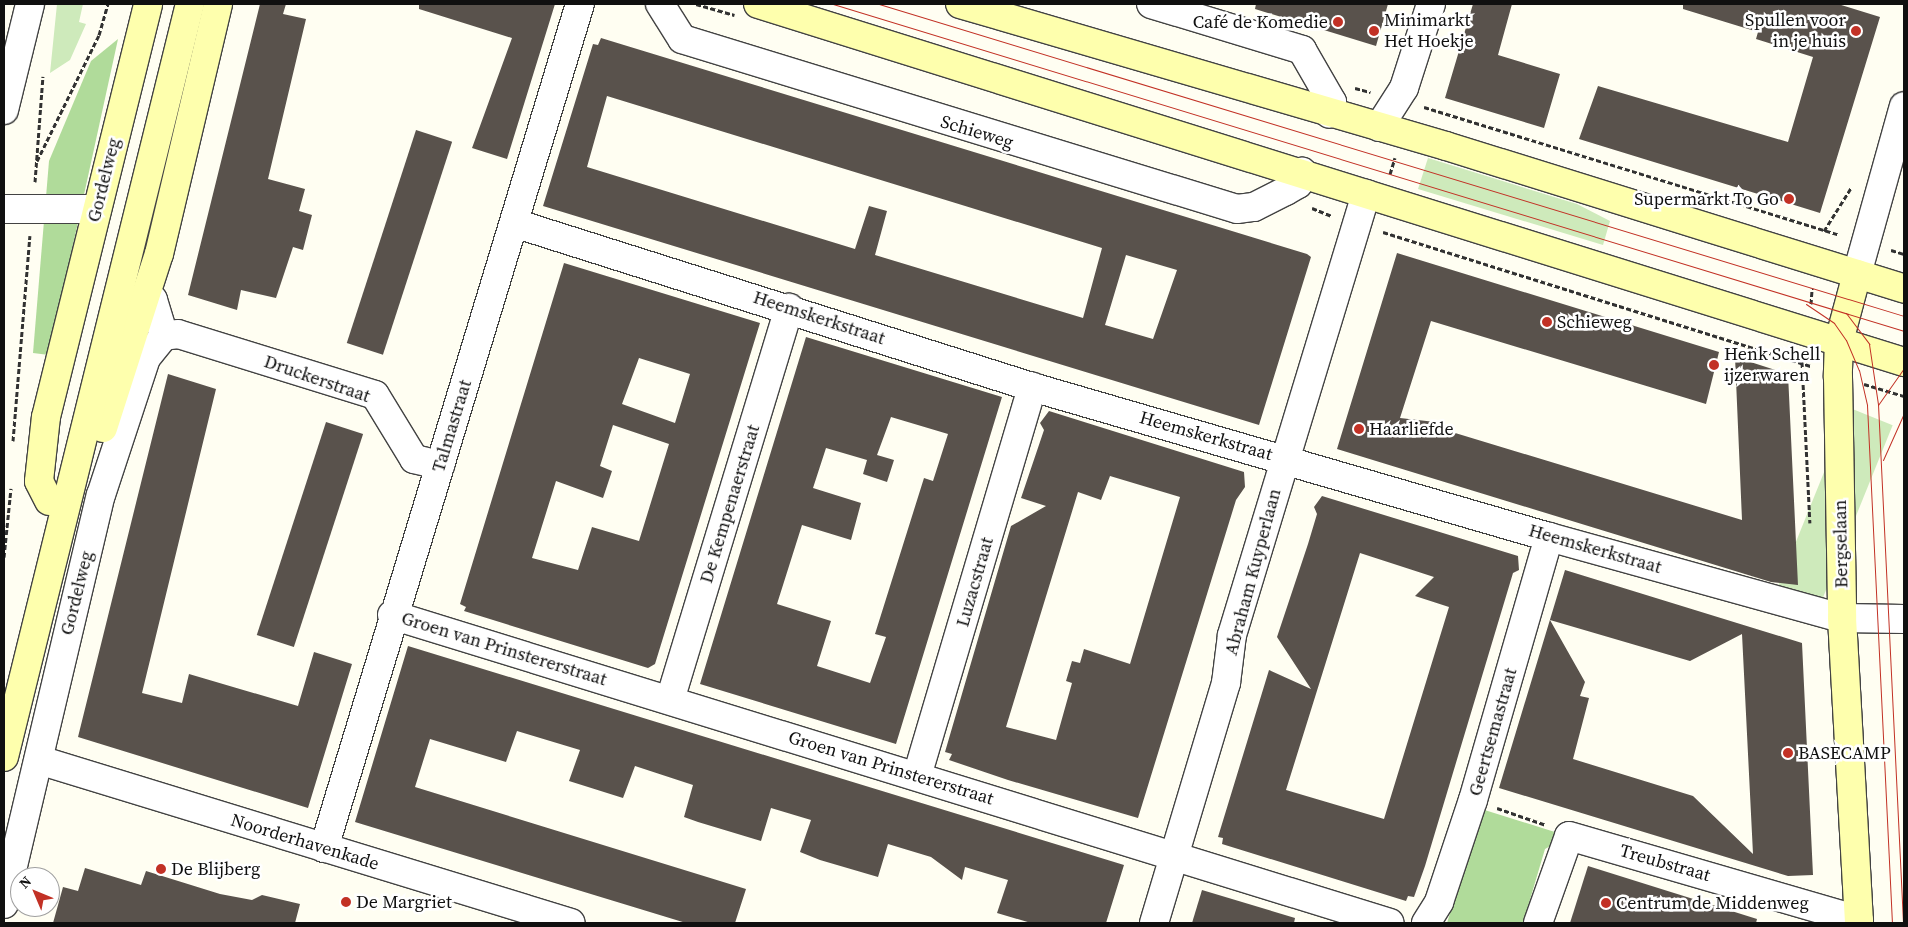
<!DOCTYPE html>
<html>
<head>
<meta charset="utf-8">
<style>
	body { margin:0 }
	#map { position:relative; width:1908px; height:927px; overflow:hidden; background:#fffef2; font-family:"Source Serif 4",serif }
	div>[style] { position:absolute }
	.green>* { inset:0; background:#ceeabb; transform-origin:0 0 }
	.forest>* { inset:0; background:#b0db9a }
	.building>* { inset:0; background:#59524c; transform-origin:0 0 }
	.path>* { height:3px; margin-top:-1.5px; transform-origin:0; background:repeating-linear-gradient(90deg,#323232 0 5px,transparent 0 7.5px) }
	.roads { filter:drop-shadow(1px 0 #434343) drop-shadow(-1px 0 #434343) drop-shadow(0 1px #434343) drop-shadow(0 -1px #434343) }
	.minor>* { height:28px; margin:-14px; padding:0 14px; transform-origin:14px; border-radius:14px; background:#fff }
	.secondary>* { height:28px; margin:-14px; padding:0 14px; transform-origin:14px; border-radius:14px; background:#feffad }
	.tram>* { height:1px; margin:-0.5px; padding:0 0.5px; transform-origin:0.5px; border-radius:0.5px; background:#c23125 }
	.dots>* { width:14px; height:14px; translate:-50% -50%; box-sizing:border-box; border:2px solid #fff; border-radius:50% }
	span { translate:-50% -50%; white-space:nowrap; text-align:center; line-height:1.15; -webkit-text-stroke:5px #fff; paint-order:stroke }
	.poi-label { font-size:18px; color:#101010 }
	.left { translate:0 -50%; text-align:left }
	.right { translate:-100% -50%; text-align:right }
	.street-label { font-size:18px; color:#101010 }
	.frame { position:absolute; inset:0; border:5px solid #101010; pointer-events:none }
	.north { position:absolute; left:10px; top:867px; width:50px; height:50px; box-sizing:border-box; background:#fff; border:1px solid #9f9f9f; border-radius:50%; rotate:315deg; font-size:14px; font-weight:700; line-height:20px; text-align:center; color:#101010 }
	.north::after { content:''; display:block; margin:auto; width:18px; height:22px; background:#c23125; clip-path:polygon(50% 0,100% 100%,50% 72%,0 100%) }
</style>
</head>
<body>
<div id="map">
	<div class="green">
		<div style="clip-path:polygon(57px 4px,83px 4px,79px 22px,86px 24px,70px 60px,50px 73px)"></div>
		<div style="clip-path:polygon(1428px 158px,1577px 204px,1610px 221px,1603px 245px,1418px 189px)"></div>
		<div style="left:1850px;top:408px;width:46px;height:194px;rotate:22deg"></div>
	</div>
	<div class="forest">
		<div style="clip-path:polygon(118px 39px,49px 355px,33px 353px,49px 161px,91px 61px)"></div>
		<div style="clip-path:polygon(1475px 807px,1558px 833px,1554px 844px,1545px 849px,1523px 923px,1447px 923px,1479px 818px)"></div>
	</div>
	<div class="building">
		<div style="clip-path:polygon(260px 4px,286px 4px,283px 14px,306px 19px,268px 179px,305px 189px,299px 211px,312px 215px,303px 250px,293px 247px,276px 298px,241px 290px,237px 310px,188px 295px)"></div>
		<div style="clip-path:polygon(419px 4px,555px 4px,507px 159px,472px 148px,512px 38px,419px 9px)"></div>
		<div style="clip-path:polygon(1256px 4px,1388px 4px,1376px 46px,1255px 9px)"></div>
		<div style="clip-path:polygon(1473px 4px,1512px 4px,1498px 55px,1560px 74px,1544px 128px,1445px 98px)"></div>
		<div style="clip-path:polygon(1683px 4px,1838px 4px,1880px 17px,1820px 213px,1579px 139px,1598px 86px,1788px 142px,1813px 57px,1756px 39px,1758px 32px,1683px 9px)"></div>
		<div style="clip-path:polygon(evenodd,601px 38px,1307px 254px,1311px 257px,1259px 425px,543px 206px,593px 44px,598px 45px,601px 38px,607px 96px,1102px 248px,1083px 318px,875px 255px,887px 211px,869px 206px,855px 249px,587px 167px,607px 96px,601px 38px,1126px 255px,1177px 270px,1153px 339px,1105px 325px,1126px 255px)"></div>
		<div style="left:416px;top:130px;width:38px;height:224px;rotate:18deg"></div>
		<div style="clip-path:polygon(1397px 253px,1719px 352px,1706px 404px,1431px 321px,1400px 418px,1444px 423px,1442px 429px,1742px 520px,1735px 357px,1788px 374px,1798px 585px,1771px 582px,1337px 449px)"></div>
		<div style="clip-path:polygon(evenodd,564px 263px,760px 323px,655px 664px,648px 668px,464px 611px,466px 607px,460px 604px,564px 263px,639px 358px,690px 374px,675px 423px,622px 404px,639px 358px,564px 263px,613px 425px,669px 444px,639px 541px,592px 527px,578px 570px,532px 558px,556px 481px,603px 498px,612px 471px,600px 466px,613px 425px)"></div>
		<div style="clip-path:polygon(evenodd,806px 337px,1002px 397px,896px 744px,700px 684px,806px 337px,891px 417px,948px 434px,933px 481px,924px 478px,875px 634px,886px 637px,870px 683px,817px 666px,831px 621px,777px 604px,802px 525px,851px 540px,861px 503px,813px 488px,826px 448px,867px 460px,863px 474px,887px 482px,894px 460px,877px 455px,891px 417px)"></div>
		<div style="clip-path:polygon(168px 374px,216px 389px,142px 693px,182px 703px,189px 674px,298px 706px,314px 652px,352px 664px,308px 808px,78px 737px)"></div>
		<div style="clip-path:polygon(evenodd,1049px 411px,1244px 472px,1245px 487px,1236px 500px,1138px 818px,1008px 780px,949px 760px,952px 754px,945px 752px,1011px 526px,1046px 506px,1021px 498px,1044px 430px,1040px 423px,1049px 411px,1110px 476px,1180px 497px,1130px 664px,1084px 649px,1080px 663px,1072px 661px,1066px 681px,1072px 683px,1056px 740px,1006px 727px,1078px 492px,1101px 500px,1110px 476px)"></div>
		<div style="left:326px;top:422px;width:39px;height:224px;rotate:18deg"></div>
		<div style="clip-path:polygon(evenodd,1322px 496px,1518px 556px,1519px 570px,1513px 573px,1425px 866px,1414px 897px,1408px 896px,1406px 901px,1222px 844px,1223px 838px,1218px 837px,1269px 670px,1311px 689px,1277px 637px,1308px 544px,1317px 514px,1314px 507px,1322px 496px,1360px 553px,1434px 577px,1415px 596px,1449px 607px,1384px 819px,1286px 790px,1360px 553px)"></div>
		<div style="clip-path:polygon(evenodd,1565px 570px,1802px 643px,1813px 875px,1788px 876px,1499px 788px,1565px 570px,1550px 620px,1690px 661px,1742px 634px,1753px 854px,1693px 796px,1573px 759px,1589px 698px,1580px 696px,1585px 682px,1550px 620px)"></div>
		<div style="clip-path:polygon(408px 646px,1124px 865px,1106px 923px,1031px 923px,997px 913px,1008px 880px,965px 867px,962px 880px,931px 857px,888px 844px,878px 877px,820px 860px,800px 852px,811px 820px,771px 808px,761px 841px,698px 822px,684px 817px,693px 785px,635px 766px,623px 798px,569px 781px,580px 750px,517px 731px,506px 762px,430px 739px,415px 787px,746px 889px,735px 923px,686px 923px,355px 822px)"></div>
		<div style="clip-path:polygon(1588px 866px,1757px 919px,1756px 923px,1570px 923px)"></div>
		<div style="clip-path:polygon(85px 868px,141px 885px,146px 871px,220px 894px,252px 900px,262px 895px,300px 904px,295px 923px,53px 923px,63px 887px,78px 891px)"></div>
		<div style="clip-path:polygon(1202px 890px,1295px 918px,1294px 923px,1192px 923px)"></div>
	</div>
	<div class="path">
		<div style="left:696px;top:4px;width:40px;rotate:16deg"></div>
		<div style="left:1355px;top:88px;width:16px;rotate:15deg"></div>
		<div style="left:1424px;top:107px;width:434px;rotate:17.1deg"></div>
		<div style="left:37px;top:161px;width:140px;rotate:-63.8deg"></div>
		<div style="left:99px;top:35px;width:32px;rotate:-74deg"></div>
		<div style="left:1390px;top:174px;width:17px;rotate:-73deg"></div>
		<div style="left:35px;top:182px;width:106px;rotate:-85.7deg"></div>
		<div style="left:1312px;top:208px;width:22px;rotate:22deg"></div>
		<div style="left:1824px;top:231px;width:51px;rotate:-57.9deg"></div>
		<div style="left:1383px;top:232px;width:448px;rotate:17.4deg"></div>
		<div style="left:1891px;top:250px;width:14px;rotate:17deg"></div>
		<div style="left:1811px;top:304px;width:16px;rotate:-86deg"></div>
		<div style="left:1802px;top:362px;width:161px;rotate:87.2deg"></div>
		<div style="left:1864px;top:384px;width:42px;rotate:16.7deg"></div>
		<div style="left:13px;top:441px;width:206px;rotate:-85.3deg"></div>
		<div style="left:4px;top:557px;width:69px;rotate:-84.2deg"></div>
		<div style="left:1497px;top:808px;width:52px;rotate:19.1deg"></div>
	</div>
	<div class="roads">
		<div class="minor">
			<div style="left:660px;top:4px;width:41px;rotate:57.8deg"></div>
			<div style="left:682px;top:39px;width:580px;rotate:17.03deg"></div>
			<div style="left:1237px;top:209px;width:17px;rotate:-7deg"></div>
			<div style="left:1254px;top:207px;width:36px;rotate:-27deg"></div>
			<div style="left:1286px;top:191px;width:14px;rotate:-30deg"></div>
			<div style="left:1298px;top:184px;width:13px;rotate:-72deg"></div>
			<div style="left:1151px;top:4px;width:158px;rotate:16.9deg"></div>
			<div style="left:1302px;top:50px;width:60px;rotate:60deg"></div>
			<div style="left:1332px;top:102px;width:12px;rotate:104deg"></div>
			<div style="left:4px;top:110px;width:109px;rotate:-76.2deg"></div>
			<div style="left:1379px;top:127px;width:46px;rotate:-57.3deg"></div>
			<div style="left:1404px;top:88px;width:88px;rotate:-72.2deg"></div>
			<div style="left:4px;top:209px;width:93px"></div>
			<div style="left:514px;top:223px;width:543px;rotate:17.57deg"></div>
			<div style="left:1032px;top:387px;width:538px;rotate:16.18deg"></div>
			<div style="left:1549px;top:537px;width:304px;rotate:15.5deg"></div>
			<div style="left:1842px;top:618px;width:62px;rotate:0.9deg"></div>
			<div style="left:1857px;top:274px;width:174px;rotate:-74.4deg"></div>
			<div style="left:164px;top:336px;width:14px;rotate:-8deg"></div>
			<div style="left:178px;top:334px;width:206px;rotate:17.2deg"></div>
			<div style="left:375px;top:395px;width:75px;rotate:58.6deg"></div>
			<div style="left:414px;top:459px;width:27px;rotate:13deg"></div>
			<div style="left:392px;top:615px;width:1044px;rotate:17.15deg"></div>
			<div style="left:670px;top:700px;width:410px;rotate:-73.1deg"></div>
			<div style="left:39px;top:760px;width:556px;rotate:17.03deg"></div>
			<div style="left:917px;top:776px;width:406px;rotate:-73.5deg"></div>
			<div style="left:324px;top:848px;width:882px;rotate:-73.13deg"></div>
			<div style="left:4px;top:904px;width:420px;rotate:-76.7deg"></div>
			<div style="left:101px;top:495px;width:144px;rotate:-71.8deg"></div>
			<div style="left:146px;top:358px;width:28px;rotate:-51deg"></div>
			<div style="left:164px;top:336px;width:38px;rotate:-107deg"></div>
			<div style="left:153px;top:300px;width:8px;rotate:-157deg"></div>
			<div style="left:1154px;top:923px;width:251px;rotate:-73.3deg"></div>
			<div style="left:1226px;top:683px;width:48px;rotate:-82.9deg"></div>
			<div style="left:1232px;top:635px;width:461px;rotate:-73.1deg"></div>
			<div style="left:1426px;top:923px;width:25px;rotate:-58deg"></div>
			<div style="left:1439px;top:902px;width:108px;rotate:-71.6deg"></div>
			<div style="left:1473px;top:800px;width:274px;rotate:-73.9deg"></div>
			<div style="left:1538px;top:923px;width:92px;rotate:-70.4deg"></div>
			<div style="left:1569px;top:836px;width:302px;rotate:16.2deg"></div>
		</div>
		<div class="secondary">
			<div style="left:758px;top:4px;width:1201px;rotate:17.35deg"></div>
			<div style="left:960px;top:4px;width:506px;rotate:16.29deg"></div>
			<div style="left:1446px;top:146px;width:480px;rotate:17.3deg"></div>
			<div style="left:1857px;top:274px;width:69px;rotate:105deg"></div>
			<div style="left:1839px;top:341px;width:36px;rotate:92deg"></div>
			<div style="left:1838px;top:377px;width:241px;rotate:89deg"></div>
			<div style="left:1842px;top:618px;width:305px;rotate:86.8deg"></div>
			<div style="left:103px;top:428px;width:183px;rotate:-72.2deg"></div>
			<div style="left:159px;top:254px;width:257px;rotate:-76.7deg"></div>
			<div style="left:49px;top:501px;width:22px;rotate:-117deg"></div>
			<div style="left:39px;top:481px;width:64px;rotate:-83.8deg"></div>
			<div style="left:46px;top:417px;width:425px;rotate:-76.1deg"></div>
			<div style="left:4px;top:757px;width:776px;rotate:-76.13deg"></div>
		</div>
	</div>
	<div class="tram">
		<div style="left:833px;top:4px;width:1120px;rotate:16.98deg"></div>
		<div style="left:879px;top:4px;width:1071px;rotate:16.93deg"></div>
		<div style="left:1806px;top:304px;width:34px;rotate:34deg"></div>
		<div style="left:1834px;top:323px;width:21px;rotate:55deg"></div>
		<div style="left:1846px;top:340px;width:33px;rotate:67deg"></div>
		<div style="left:1859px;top:370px;width:36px;rotate:77deg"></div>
		<div style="left:1867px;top:405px;width:519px;rotate:87.24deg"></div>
		<div style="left:1846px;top:313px;width:39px;rotate:53deg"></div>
		<div style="left:1869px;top:344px;width:61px;rotate:81.5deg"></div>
		<div style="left:1878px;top:404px;width:520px;rotate:87.24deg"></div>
		<div style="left:1878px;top:405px;width:45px;rotate:-54.9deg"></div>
		<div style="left:1883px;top:460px;width:51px;rotate:-65.9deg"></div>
	</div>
	<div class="dots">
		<div style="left:1338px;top:22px;background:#c23125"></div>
		<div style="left:1374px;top:31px;background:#c23125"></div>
		<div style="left:1856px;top:31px;background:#c23125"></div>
		<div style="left:1789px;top:199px;background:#c23125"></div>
		<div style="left:1547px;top:322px;background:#c23125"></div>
		<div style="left:1714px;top:365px;background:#c23125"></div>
		<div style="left:1359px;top:429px;background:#c23125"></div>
		<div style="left:1788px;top:753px;background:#c23125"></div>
		<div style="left:161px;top:869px;background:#c23125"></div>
		<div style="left:346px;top:902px;background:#c23125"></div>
		<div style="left:1606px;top:903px;background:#c23125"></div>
	</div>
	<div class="poi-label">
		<span class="left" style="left:1384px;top:31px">Minimarkt<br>Het Hoekje</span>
		<span class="right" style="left:1846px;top:31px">Spullen voor<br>in je huis</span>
		<span class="right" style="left:1328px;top:22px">Café de Komedie</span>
		<span class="right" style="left:1779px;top:199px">Supermarkt To Go</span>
		<span class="left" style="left:1557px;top:322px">Schieweg</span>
		<span class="left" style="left:1724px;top:365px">Henk Schell<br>ijzerwaren</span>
		<span class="left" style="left:1369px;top:429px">Haarliefde</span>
		<span class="left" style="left:1798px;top:753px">BASECAMP</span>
		<span class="left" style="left:171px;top:869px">De Blijberg</span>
		<span class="left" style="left:356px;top:902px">De Margriet</span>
		<span class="left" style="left:1616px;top:903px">Centrum de Middenweg</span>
	</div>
	<div class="street-label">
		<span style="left:977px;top:132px;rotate:17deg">Schieweg</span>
		<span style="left:104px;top:180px;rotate:-76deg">Gordelweg</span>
		<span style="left:819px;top:318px;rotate:18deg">Heemskerkstraat</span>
		<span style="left:317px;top:379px;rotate:19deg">Druckerstraat</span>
		<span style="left:452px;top:426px;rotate:-73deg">Talmastraat</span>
		<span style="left:1206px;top:436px;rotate:16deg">Heemskerkstraat</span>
		<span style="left:730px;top:504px;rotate:-73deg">De Kempenaerstraat</span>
		<span style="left:1841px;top:544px;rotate:-91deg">Bergselaan</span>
		<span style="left:1595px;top:549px;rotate:16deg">Heemskerkstraat</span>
		<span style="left:1253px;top:572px;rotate:-75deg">Abraham Kuyperlaan</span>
		<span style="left:975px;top:582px;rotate:-74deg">Luzacstraat</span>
		<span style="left:77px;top:593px;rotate:-76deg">Gordelweg</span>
		<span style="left:504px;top:649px;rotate:17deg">Groen van Prinstererstraat</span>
		<span style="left:1493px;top:732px;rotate:-74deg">Geertsemastraat</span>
		<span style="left:891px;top:768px;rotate:17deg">Groen van Prinstererstraat</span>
		<span style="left:305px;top:842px;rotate:17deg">Noorderhavenkade</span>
		<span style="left:1665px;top:863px;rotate:16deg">Treubstraat</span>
	</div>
	<div class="frame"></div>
	<div class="north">N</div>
</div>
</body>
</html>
